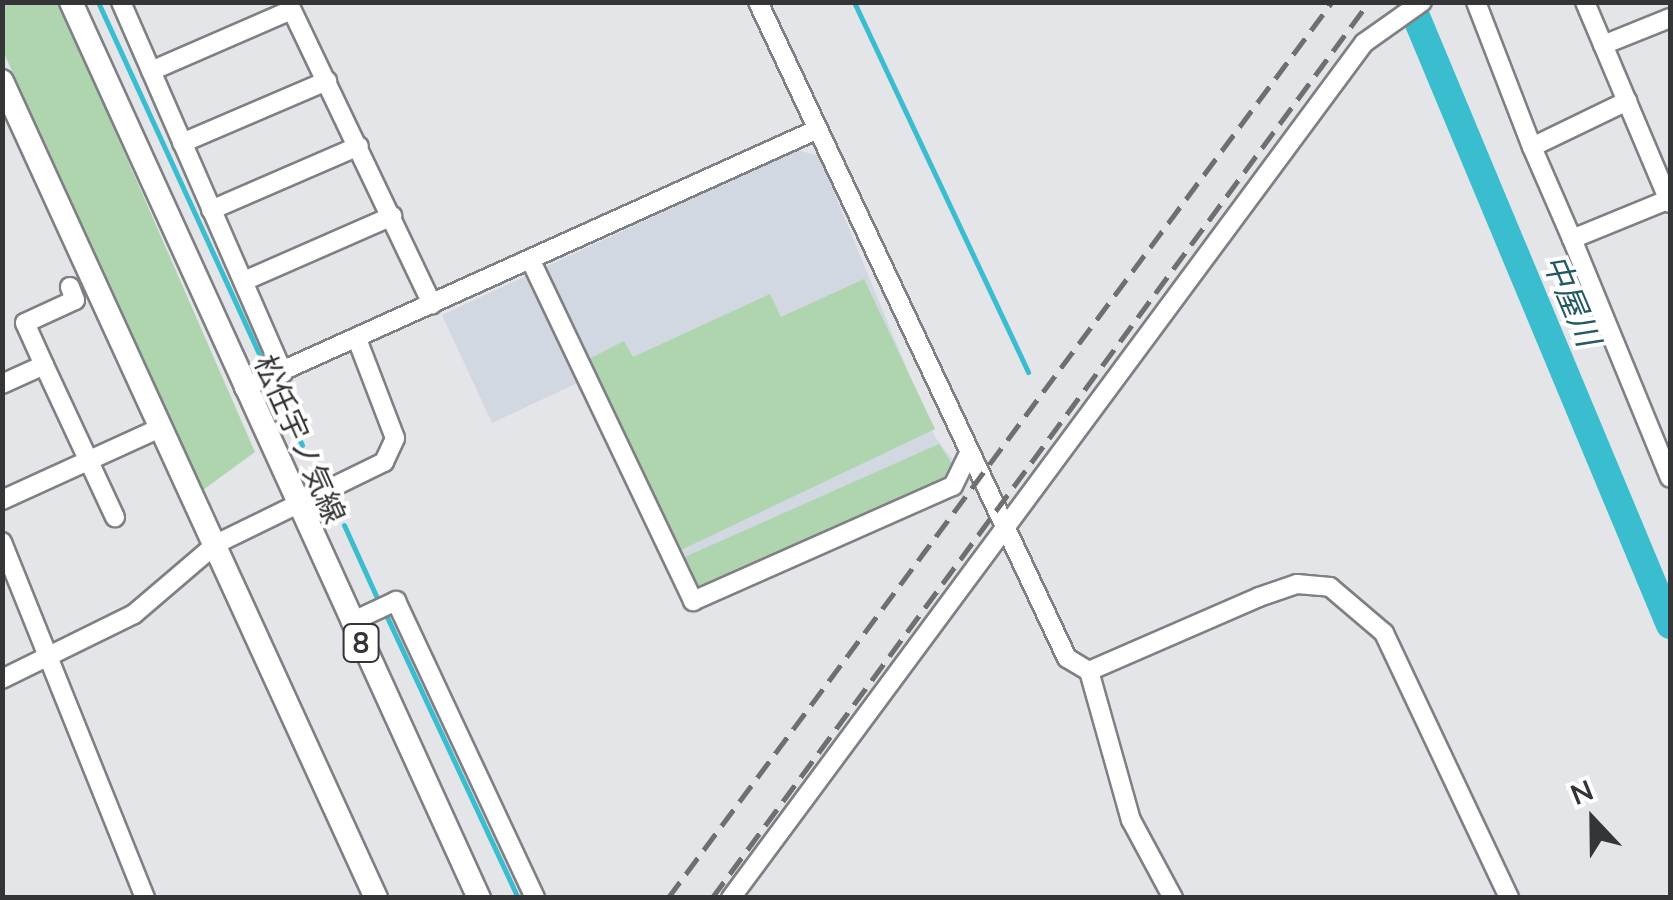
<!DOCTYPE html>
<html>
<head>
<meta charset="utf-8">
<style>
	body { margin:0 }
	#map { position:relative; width:1673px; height:900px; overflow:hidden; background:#e3e5e9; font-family:Mulish,"Noto Sans JP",sans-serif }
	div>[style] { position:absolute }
	.built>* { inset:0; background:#d1d8e2 }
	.green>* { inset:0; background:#afd5ae }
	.stream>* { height:5px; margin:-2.5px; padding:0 2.5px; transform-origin:2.5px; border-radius:2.5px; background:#3abdce }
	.river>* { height:28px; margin:-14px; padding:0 14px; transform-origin:14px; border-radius:14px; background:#3abdce }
	.roads { filter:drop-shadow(2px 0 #7e8084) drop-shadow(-2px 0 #7e8084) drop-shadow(0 2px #7e8084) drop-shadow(0 -2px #7e8084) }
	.minor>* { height:18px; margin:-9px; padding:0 9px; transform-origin:9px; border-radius:9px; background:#fff }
	.major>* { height:22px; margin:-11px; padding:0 11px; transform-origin:11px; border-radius:11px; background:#fff }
	.rail>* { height:5px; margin-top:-2.5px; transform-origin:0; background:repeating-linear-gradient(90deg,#6d6f71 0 20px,transparent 0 30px) }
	span { translate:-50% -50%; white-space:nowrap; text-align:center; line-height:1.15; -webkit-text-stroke:8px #fff; paint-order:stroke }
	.shield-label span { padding:2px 8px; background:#fff; border:2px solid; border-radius:8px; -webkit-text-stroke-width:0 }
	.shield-label { font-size:28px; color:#343536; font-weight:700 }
	.street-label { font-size:30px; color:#343536 }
	.water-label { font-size:32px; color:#245961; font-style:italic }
	.frame { position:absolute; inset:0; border:5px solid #343536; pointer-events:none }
	.north { position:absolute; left:1543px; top:770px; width:100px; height:100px; -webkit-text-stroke:8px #fff; paint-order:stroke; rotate:338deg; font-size:28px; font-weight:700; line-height:40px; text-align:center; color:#343536 }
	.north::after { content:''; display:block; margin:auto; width:35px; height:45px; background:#343536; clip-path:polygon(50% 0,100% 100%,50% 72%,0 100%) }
</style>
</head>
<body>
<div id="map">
	<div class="built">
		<div style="clip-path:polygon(797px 150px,819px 156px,935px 437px,958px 466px,696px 593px,590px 377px,492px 423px,442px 315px)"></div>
	</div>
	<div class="green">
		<div style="clip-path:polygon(2px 3px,59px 3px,255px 452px,203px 490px,3px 51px)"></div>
		<div style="clip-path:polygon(864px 279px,935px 429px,677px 552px,587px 360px,624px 341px,633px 357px,770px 294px,781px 317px)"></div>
		<div style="clip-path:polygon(939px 444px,956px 470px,944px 483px,692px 593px,678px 560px)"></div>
	</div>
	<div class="stream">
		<div style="left:98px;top:2px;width:398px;rotate:65.4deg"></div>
		<div style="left:854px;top:2px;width:409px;rotate:64.8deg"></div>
		<div style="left:275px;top:387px;width:64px;rotate:65deg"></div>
		<div style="left:344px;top:525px;width:85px;rotate:65.6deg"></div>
		<div style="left:387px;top:617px;width:310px;rotate:65deg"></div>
	</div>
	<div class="river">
		<div style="left:1410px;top:2px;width:675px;rotate:67.35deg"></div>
	</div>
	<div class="roads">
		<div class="minor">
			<div style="left:121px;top:2px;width:405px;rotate:66.4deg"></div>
			<div style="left:288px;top:2px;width:335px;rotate:64.5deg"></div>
			<div style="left:758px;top:2px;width:725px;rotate:64.78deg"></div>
			<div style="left:1067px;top:658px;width:26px;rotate:31deg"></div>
			<div style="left:1089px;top:671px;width:185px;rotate:-23.5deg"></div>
			<div style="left:1259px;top:597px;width:40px;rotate:-18.9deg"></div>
			<div style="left:1297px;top:584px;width:33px;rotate:5deg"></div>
			<div style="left:1330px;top:587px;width:71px;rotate:40.4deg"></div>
			<div style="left:1384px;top:633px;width:293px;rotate:64.7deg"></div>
			<div style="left:1476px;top:2px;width:155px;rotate:68.9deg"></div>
			<div style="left:1532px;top:147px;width:106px;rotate:-25.8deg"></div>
			<div style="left:1585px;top:2px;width:218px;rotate:67.1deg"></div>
			<div style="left:1603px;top:45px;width:72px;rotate:-21.9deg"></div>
			<div style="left:151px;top:71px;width:153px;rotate:-23.5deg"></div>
			<div style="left:182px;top:143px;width:158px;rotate:-23.2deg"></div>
			<div style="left:1532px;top:147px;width:100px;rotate:66.5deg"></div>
			<div style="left:1572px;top:239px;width:106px;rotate:-22.2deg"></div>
			<div style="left:211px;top:210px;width:161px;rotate:-23.4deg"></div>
			<div style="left:1572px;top:239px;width:258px;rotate:67.7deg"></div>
			<div style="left:531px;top:261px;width:377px;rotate:64.5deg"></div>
			<div style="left:693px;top:601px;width:284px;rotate:-23.9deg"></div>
			<div style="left:953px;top:486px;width:37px;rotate:-64deg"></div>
			<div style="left:244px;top:281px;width:162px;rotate:-23.7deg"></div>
			<div style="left:44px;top:365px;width:46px;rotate:-114.3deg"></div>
			<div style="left:25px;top:323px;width:55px;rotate:-24.7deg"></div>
			<div style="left:75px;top:300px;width:14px;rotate:-111deg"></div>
			<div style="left:2px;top:384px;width:46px;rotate:-24.3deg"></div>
			<div style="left:44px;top:365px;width:168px;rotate:65deg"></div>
			<div style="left:244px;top:388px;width:627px;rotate:-24.28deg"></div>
			<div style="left:2px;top:500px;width:176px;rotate:-24.5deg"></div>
			<div style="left:2px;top:542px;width:384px;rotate:68.1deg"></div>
			<div style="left:351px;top:622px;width:50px;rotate:-25deg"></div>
			<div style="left:396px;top:601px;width:328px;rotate:64.9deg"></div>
			<div style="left:1089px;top:671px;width:155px;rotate:74.3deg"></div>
			<div style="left:1131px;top:820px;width:89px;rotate:61.7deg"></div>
			<div style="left:2px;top:679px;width:147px;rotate:-26.2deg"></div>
			<div style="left:134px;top:614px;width:108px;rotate:-40.5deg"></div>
			<div style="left:216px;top:544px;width:187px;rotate:-26deg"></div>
			<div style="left:384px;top:462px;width:26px;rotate:-65deg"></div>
			<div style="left:395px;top:438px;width:106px;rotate:-111deg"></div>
			<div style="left:731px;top:898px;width:1064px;rotate:-53.49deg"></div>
			<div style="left:1364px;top:43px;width:71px;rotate:-35.3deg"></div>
		</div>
		<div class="major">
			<div style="left:71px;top:2px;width:985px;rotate:65.52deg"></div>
			<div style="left:2px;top:81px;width:899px;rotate:65.4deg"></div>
		</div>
	</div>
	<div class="rail">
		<div style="left:668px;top:898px;width:1115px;rotate:-53.46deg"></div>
		<div style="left:712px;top:898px;width:1111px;rotate:-53.75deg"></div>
	</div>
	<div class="shield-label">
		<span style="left:361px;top:643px">8</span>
	</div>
	<div class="street-label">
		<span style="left:300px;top:439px;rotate:66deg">松任宇ノ気線</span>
	</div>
	<div class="water-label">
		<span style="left:1572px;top:300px;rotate:67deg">中屋川</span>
	</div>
	<div class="frame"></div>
	<div class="north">N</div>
</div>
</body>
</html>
